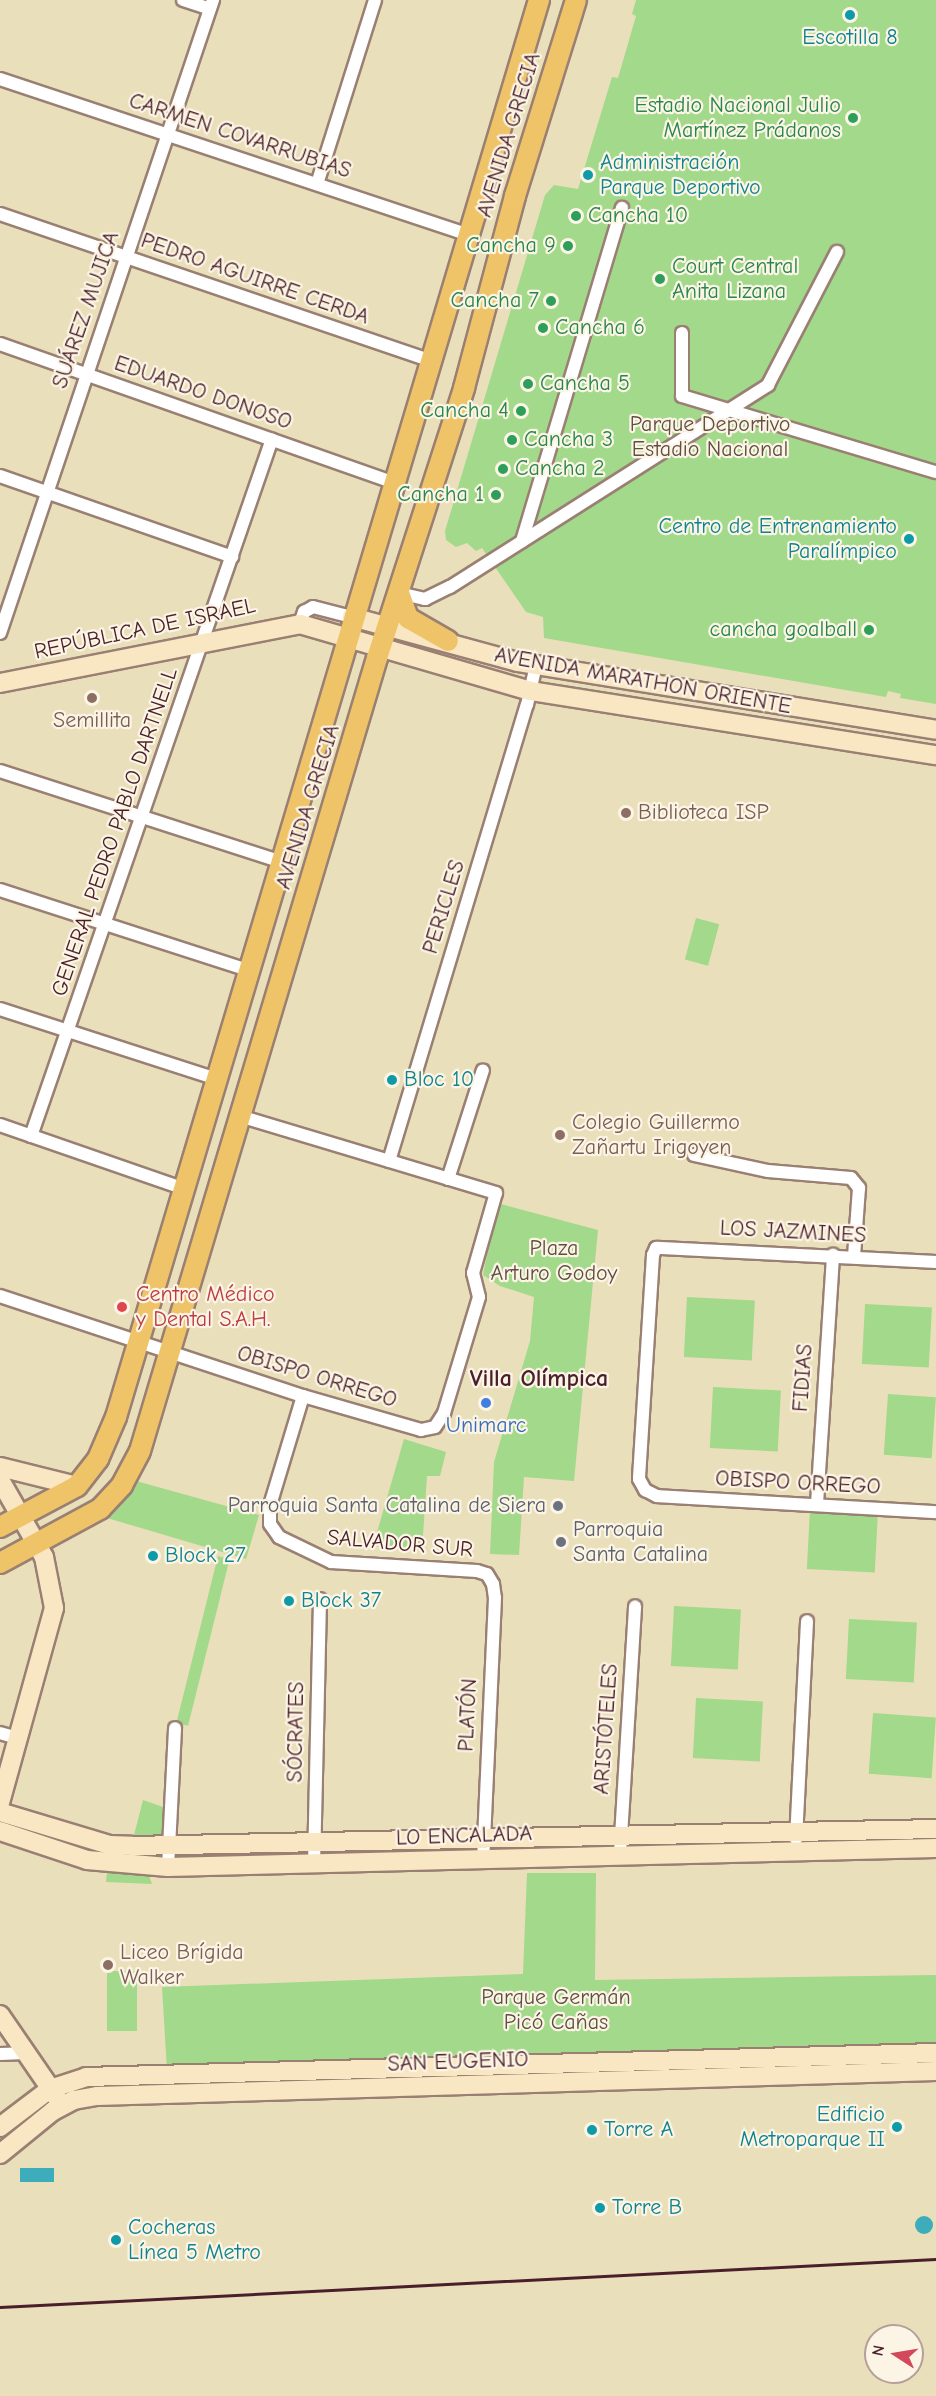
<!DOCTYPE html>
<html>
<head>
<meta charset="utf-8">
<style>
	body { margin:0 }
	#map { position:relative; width:936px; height:2396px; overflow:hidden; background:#eadfbb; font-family:"Comic Neue",sans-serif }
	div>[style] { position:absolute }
	.green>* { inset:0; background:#a2d98b; transform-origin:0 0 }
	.water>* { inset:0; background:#3dacbb; transform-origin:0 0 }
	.round { border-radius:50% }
	.roads { filter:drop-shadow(2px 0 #9a7f73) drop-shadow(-2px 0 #9a7f73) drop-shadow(0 2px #9a7f73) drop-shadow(0 -2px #9a7f73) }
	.street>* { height:12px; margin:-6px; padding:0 6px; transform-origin:6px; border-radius:6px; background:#fff }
	.secondary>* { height:18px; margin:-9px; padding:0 9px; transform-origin:9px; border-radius:9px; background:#f9e7c3 }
	.primary>* { height:20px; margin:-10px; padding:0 10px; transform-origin:10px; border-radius:10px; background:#efc469 }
	.rail>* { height:3px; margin:-1.5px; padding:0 1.5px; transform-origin:1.5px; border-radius:1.5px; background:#4a1f2b }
	.dots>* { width:16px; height:16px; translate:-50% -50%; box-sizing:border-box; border:3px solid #fcf5e5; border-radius:50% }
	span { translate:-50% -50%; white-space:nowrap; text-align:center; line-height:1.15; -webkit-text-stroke:4.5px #fcf5e5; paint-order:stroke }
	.culture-label { font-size:22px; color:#0d838f }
	.left { translate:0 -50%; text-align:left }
	.right { translate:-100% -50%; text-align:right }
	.leisure-label { font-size:22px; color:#27864d }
	.street-label { font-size:22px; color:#4a1f2b }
	.park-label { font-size:22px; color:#604e43 }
	.education-label { font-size:22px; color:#785e54 }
	.health-label { font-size:22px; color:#be3a42 }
	.shop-label { font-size:22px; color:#366cbe }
	.worship-label { font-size:22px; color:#5b616d }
	.neighbourhood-label { font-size:24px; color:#4a1f2b; font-weight:700 }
	.north { position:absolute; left:864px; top:2324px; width:60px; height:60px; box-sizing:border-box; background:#fcf5e5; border:2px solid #b59f9b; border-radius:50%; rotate:282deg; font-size:16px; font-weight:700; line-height:24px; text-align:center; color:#4a1f2b }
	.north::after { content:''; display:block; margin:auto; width:21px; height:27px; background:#d1495b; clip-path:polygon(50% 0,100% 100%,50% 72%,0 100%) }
</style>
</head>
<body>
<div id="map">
	<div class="green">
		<div style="clip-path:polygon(636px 0,936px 0,936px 704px,900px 698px,901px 694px,888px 691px,886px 697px,544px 638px,543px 617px,526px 612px,482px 548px,476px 551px,467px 543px,456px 547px,446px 540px,445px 531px,545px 195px,554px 185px,578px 189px,612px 77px,618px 78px,636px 16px,632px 14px)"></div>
		<div style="left:696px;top:918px;width:24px;height:43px;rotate:15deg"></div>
		<div style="clip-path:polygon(497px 1203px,598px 1230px,574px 1481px,524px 1477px,519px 1555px,490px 1554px,494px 1462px,530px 1341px,534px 1297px,500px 1286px,483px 1275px)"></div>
		<div style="left:687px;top:1297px;width:68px;height:60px;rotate:3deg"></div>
		<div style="left:865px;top:1304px;width:67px;height:60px;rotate:3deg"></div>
		<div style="left:713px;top:1387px;width:68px;height:61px;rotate:3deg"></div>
		<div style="left:888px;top:1394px;width:48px;height:61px;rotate:4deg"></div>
		<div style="clip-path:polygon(404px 1439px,446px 1452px,440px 1476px,427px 1476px,422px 1550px,373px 1546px)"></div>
		<div style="clip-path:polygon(136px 1481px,259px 1515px,246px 1559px,107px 1518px)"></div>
		<div style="left:810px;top:1509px;width:68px;height:60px;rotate:3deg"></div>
		<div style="left:218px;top:1556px;width:12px;height:172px;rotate:14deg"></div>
		<div style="left:674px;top:1606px;width:67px;height:60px;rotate:3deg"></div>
		<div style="left:849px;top:1619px;width:68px;height:60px;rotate:3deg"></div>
		<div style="left:696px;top:1698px;width:67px;height:60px;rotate:3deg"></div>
		<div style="left:873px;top:1713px;width:63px;height:61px;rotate:4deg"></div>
		<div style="clip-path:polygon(143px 1800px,166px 1808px,162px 1839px,133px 1839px)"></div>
		<div style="clip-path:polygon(107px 1872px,148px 1873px,152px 1884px,106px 1882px)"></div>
		<div style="clip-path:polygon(527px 1873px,596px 1873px,595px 1980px,936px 1975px,936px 2049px,167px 2070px,162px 1987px,523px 1974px)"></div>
		<div style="left:107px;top:1971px;width:30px;height:60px"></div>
	</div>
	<div class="water">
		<div style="left:54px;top:2168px;width:14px;height:34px;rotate:90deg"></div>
		<div class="round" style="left:915px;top:2216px;width:18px;height:18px"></div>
	</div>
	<div class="roads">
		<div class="street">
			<div style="left:183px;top:0;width:28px;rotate:18deg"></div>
			<div style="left:0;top:79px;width:492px;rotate:18.4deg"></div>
			<div style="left:317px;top:184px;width:193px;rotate:-72.5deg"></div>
			<div style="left:0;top:214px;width:453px;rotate:18.8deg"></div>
			<div style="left:682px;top:333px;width:63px;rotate:90deg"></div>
			<div style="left:682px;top:396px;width:265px;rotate:16.7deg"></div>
			<div style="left:0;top:344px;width:416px;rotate:19.4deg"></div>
			<div style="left:0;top:476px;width:246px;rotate:19.2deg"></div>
			<div style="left:522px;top:541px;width:348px;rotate:-73.3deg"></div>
			<div style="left:399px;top:593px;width:27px;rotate:13deg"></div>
			<div style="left:425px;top:599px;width:28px;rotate:-26deg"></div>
			<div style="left:450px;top:587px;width:377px;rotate:-32.4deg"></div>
			<div style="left:768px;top:385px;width:150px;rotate:-62.6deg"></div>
			<div style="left:300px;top:624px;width:13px;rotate:-72deg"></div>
			<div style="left:304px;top:612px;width:10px;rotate:-29deg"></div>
			<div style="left:313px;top:607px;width:40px;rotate:14.4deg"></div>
			<div style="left:0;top:633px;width:668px;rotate:-71.4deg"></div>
			<div style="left:0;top:771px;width:293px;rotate:17.9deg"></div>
			<div style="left:0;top:890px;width:260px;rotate:17.9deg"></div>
			<div style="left:0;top:1009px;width:225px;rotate:17.9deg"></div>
			<div style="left:0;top:1125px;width:193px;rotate:19.1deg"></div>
			<div style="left:31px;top:1136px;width:737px;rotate:-70.93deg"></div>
			<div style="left:694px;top:1155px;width:76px;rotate:12.2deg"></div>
			<div style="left:768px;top:1171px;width:83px;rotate:4.8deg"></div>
			<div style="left:851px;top:1178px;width:13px;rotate:51deg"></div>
			<div style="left:859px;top:1188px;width:68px;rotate:94.2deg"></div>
			<div style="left:389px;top:1161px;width:476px;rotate:-73.2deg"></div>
			<div style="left:527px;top:705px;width:41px;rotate:-77.3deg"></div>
			<div style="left:448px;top:1179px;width:114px;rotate:-72.2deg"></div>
			<div style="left:936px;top:1262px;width:280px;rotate:-177.1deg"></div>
			<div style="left:656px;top:1248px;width:8px;rotate:113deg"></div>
			<div style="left:653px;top:1255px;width:224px;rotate:93.6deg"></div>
			<div style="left:639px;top:1479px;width:13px;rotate:61deg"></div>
			<div style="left:645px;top:1490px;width:13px;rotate:27deg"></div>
			<div style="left:657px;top:1496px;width:279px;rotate:3.3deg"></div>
			<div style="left:0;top:1296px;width:319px;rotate:18.3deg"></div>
			<div style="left:303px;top:1396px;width:123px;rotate:16.1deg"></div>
			<div style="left:421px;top:1430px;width:14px;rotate:-12deg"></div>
			<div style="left:435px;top:1427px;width:17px;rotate:-57deg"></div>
			<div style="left:444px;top:1413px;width:121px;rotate:-73.2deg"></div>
			<div style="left:479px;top:1297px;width:25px;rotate:-104deg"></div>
			<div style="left:473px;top:1273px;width:83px;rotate:-74deg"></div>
			<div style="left:496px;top:1193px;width:267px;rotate:-163.3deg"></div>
			<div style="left:303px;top:1396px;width:114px;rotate:106.8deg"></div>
			<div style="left:270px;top:1505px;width:19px;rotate:90deg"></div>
			<div style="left:270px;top:1524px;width:16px;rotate:55deg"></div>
			<div style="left:279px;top:1537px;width:58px;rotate:25.7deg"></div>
			<div style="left:331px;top:1562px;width:146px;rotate:3.5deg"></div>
			<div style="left:477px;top:1571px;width:10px;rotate:17deg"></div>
			<div style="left:487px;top:1574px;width:12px;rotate:59deg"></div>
			<div style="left:493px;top:1584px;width:14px;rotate:82deg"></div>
			<div style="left:495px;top:1598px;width:262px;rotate:92.6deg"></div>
			<div style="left:817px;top:1504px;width:250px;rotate:-86.3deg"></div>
			<div style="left:0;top:1733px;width:18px;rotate:16deg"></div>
			<div style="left:796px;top:1839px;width:218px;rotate:-87.1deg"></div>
			<div style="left:620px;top:1853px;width:247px;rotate:-86.5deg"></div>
			<div style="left:314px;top:1865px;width:266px;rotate:-88.7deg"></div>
			<div style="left:168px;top:1867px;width:139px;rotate:-87.1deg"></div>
			<div style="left:0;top:2054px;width:25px;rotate:-2deg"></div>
		</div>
		<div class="secondary">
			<div style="left:352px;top:617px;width:172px;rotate:15.2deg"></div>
			<div style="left:518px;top:662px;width:423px;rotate:9.2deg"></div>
			<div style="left:0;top:683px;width:306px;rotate:-11.1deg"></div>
			<div style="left:300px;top:624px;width:241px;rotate:16.2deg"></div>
			<div style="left:531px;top:691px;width:410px;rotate:9deg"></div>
			<div style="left:0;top:1467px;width:79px;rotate:13.9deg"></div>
			<div style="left:0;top:1480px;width:89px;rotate:60.3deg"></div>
			<div style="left:44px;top:1557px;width:52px;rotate:78.9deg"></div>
			<div style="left:54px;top:1608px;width:202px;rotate:105.5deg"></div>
			<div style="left:0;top:1812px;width:114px;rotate:16.8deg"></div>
			<div style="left:109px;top:1845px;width:23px;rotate:2deg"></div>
			<div style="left:132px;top:1846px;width:804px;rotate:-1.21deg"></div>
			<div style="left:0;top:1831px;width:92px;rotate:18.4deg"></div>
			<div style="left:87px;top:1860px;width:81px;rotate:4.9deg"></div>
			<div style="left:168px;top:1867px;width:768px;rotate:-1.42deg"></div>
			<div style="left:0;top:2015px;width:101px;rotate:55.5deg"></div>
			<div style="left:0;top:2127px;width:63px;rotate:-37.2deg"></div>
			<div style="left:50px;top:2089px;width:38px;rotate:-18deg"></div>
			<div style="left:86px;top:2077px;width:850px;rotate:-1.62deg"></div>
			<div style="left:0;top:2154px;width:68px;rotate:-39.1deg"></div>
			<div style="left:53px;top:2111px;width:24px;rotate:-28deg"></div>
			<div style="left:74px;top:2100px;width:23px;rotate:-10deg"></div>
			<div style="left:97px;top:2096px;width:839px;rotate:-1.71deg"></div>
		</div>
		<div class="primary">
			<div style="left:399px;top:593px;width:27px;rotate:70deg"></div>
			<div style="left:408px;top:618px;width:46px;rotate:29.9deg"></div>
			<div style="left:0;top:1527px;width:87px;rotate:-28deg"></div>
			<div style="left:77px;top:1486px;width:34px;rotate:-52deg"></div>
			<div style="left:98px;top:1459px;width:46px;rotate:-66.8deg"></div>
			<div style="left:116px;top:1417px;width:1479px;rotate:-73.38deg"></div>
			<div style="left:0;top:1563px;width:114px;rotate:-28.4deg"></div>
			<div style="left:100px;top:1509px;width:33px;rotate:-47deg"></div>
			<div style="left:122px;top:1485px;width:38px;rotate:-62deg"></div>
			<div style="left:140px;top:1451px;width:828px;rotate:-73.36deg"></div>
			<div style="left:377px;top:658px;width:284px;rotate:-72.1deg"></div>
			<div style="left:464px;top:388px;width:199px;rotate:-75.1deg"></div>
			<div style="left:515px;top:196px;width:205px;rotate:-72.7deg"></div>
		</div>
	</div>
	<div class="rail">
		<div style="left:0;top:2307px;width:937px;rotate:-2.94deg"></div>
	</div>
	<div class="dots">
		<div style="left:850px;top:15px;background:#0f9aa8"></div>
		<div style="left:853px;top:118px;background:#2e9e5b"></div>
		<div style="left:588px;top:175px;background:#0f9aa8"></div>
		<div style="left:576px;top:216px;background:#2e9e5b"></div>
		<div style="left:568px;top:246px;background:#2e9e5b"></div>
		<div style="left:660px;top:279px;background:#2e9e5b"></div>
		<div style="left:551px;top:301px;background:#2e9e5b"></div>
		<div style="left:543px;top:328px;background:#2e9e5b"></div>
		<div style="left:528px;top:384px;background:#2e9e5b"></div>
		<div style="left:521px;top:411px;background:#2e9e5b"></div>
		<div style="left:512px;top:440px;background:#2e9e5b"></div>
		<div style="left:503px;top:469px;background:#2e9e5b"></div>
		<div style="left:496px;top:495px;background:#2e9e5b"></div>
		<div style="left:909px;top:539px;background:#0f9aa8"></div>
		<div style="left:869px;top:630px;background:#2e9e5b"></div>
		<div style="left:92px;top:698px;background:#8d6e63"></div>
		<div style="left:626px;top:813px;background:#8d6e63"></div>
		<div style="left:392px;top:1080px;background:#0f9aa8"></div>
		<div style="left:560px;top:1135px;background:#8d6e63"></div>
		<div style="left:122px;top:1307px;background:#e0444e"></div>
		<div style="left:486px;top:1403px;background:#3f7fe0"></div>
		<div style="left:558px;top:1506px;background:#6b7280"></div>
		<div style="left:561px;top:1542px;background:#6b7280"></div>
		<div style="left:153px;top:1556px;background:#0f9aa8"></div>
		<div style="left:289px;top:1601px;background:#0f9aa8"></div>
		<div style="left:108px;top:1965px;background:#8d6e63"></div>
		<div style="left:897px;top:2127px;background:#0f9aa8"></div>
		<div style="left:592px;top:2130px;background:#0f9aa8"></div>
		<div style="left:600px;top:2208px;background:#0f9aa8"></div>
		<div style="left:116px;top:2240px;background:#0f9aa8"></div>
	</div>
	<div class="culture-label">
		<span style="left:850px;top:38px">Escotilla 8</span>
		<span class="left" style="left:600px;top:175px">Administración<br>Parque Deportivo</span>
		<span class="right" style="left:897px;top:539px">Centro de Entrenamiento<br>Paralímpico</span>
		<span class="left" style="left:404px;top:1080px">Bloc 10</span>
		<span class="left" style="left:165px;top:1556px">Block 27</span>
		<span class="left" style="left:301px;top:1601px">Block 37</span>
		<span class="right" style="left:885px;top:2127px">Edificio<br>Metroparque II</span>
		<span class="left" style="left:604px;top:2130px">Torre A</span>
		<span class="left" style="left:612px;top:2208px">Torre B</span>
		<span class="left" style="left:128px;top:2240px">Cocheras<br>Línea 5 Metro</span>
	</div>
	<div class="leisure-label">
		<span class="right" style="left:841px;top:118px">Estadio Nacional Julio<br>Martínez Prádanos</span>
		<span class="left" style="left:588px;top:216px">Cancha 10</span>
		<span class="right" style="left:556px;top:246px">Cancha 9</span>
		<span class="left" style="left:672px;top:279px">Court Central<br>Anita Lizana</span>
		<span class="right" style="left:539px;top:301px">Cancha 7</span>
		<span class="left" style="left:555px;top:328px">Cancha 6</span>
		<span class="left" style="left:540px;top:384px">Cancha 5</span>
		<span class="right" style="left:509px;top:411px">Cancha 4</span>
		<span class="left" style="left:524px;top:440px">Cancha 3</span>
		<span class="left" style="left:515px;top:469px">Cancha 2</span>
		<span class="right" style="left:484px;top:495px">Cancha 1</span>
		<span class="right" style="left:857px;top:630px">cancha goalball</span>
	</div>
	<div class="street-label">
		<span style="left:509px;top:135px;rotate:-73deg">AVENIDA GRECIA</span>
		<span style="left:240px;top:136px;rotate:18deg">CARMEN COVARRUBIAS</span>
		<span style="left:255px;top:279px;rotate:19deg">PEDRO AGUIRRE CERDA</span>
		<span style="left:86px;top:310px;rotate:-71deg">SUÁREZ MUJICA</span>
		<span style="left:203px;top:393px;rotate:19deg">EDUARDO DONOSO</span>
		<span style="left:145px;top:629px;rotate:-12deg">REPÚBLICA DE ISRAEL</span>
		<span style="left:643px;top:681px;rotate:10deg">AVENIDA MARATHON ORIENTE</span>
		<span style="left:308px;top:807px;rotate:-73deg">AVENIDA GRECIA</span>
		<span style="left:115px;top:832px;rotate:-71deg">GENERAL PEDRO PABLO DARTNELL</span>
		<span style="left:444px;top:907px;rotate:-73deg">PERICLES</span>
		<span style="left:793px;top:1232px;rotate:3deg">LOS JAZMINES</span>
		<span style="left:317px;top:1377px;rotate:17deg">OBISPO ORREGO</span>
		<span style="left:803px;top:1378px;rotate:-86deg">FIDIAS</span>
		<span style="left:798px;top:1483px;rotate:3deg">OBISPO ORREGO</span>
		<span style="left:400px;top:1544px;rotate:5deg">SALVADOR SUR</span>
		<span style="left:468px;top:1715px;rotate:-87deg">PLATÓN</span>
		<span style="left:606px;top:1729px;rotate:-86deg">ARISTÓTELES</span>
		<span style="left:296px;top:1732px;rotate:-89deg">SÓCRATES</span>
		<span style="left:464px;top:1836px;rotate:-2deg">LO ENCALADA</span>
		<span style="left:458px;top:2062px;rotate:-2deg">SAN EUGENIO</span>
	</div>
	<div class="park-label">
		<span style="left:710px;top:437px">Parque Deportivo<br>Estadio Nacional</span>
		<span style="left:554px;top:1261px">Plaza<br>Arturo Godoy</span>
		<span style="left:556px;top:2010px">Parque Germán<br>Picó Cañas</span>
	</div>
	<div class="education-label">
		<span style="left:92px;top:721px">Semillita</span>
		<span class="left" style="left:638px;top:813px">Biblioteca ISP</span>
		<span class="left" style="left:572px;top:1135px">Colegio Guillermo<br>Zañartu Irigoyen</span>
		<span class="left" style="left:120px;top:1965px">Liceo Brígida<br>Walker</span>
	</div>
	<div class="health-label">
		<span class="left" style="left:136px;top:1307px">Centro Médico<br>y Dental S.A.H.</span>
	</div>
	<div class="shop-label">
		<span style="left:486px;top:1426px">Unimarc</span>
	</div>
	<div class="worship-label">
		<span class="right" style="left:546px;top:1506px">Parroquia Santa Catalina de Siera</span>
		<span class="left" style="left:573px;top:1542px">Parroquia<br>Santa Catalina</span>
	</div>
	<div class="neighbourhood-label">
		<span style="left:539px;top:1379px">Villa Olímpica</span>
	</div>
	<div class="north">N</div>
</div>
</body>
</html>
